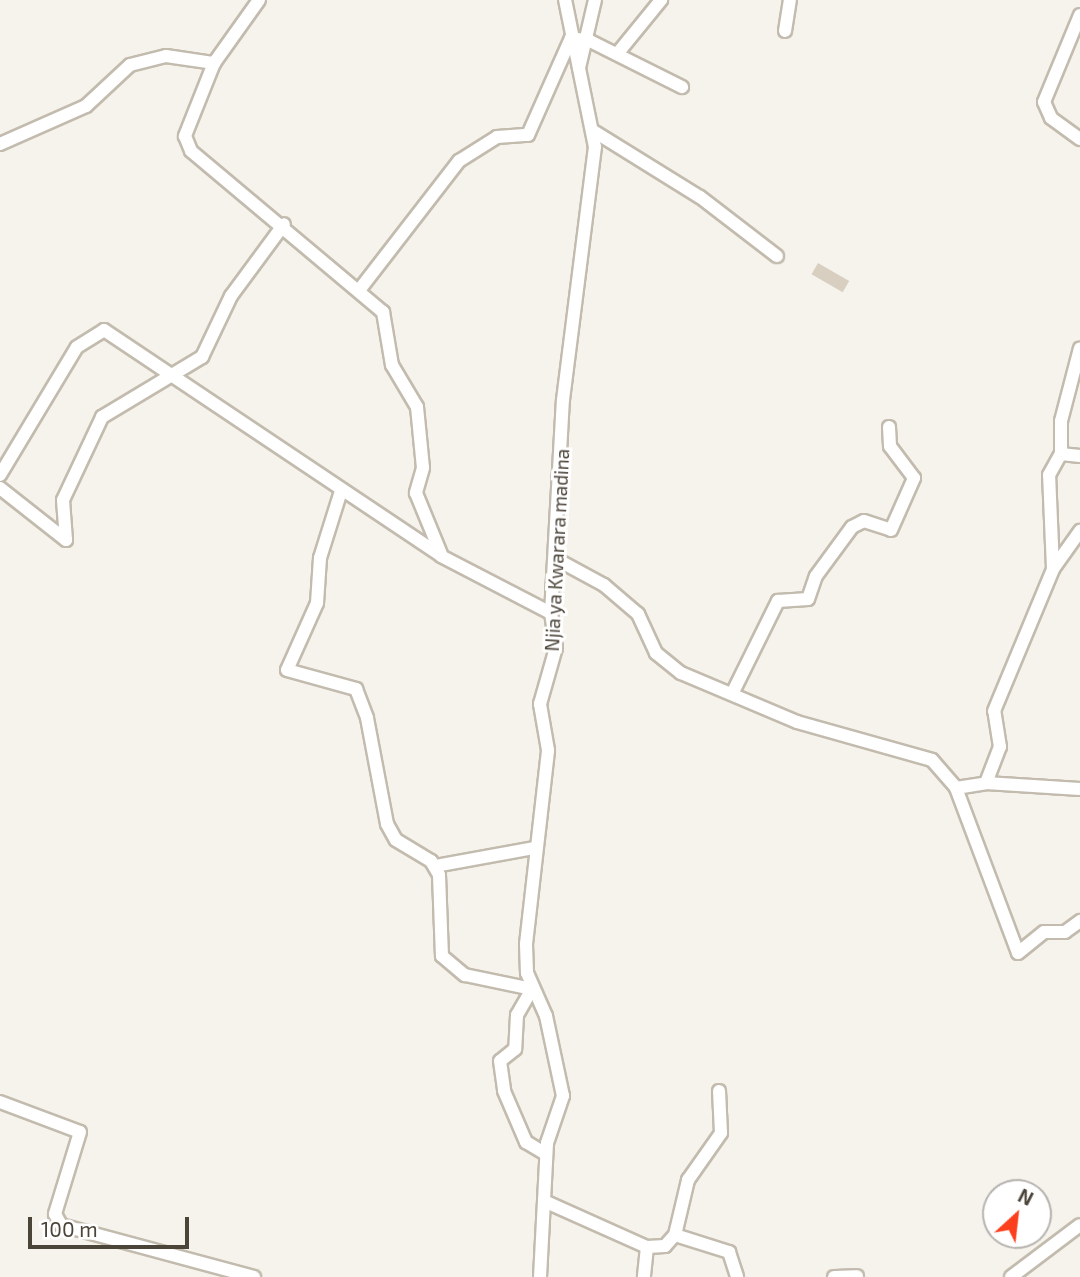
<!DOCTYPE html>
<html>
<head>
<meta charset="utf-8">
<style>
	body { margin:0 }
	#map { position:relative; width:1080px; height:1277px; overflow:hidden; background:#f6f3ec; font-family:"Exo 2",sans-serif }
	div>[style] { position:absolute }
	.building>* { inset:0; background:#d8cfc1; transform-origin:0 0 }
	.roads { filter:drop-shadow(2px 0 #c2bbae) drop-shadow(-2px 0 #c2bbae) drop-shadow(0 2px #c2bbae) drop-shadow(0 -2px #c2bbae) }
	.street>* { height:12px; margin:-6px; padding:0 6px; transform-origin:6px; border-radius:6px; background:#fff }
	span { translate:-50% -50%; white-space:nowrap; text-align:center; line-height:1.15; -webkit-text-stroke:6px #fff; paint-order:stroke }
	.street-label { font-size:19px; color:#4b4439 }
	.north { position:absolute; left:982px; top:1179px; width:70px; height:70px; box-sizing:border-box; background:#fff; border:2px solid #b7b4b0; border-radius:50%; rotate:27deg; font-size:19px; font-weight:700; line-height:28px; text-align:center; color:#4b4439 }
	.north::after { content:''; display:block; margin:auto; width:24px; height:32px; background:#fc3f1d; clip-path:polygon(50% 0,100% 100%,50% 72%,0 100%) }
	.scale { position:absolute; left:28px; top:1217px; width:161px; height:32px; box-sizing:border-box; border:4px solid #4b4439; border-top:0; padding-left:9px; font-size:21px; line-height:24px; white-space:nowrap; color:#4b4439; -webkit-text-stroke:5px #fff; paint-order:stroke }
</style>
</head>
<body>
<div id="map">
	<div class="building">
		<div style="left:818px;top:263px;width:36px;height:13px;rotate:30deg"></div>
	</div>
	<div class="roads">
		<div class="street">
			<div style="left:259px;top:0;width:77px;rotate:125.5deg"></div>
			<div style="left:214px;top:63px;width:79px;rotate:111.7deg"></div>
			<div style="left:185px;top:136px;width:16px;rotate:68deg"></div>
			<div style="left:191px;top:151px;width:251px;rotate:40deg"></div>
			<div style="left:383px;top:312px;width:54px;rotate:80.4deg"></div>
			<div style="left:392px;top:365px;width:49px;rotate:59.2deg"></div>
			<div style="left:417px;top:407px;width:61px;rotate:84.4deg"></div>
			<div style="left:423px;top:468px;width:26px;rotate:106deg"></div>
			<div style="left:416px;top:493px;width:66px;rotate:67.7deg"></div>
			<div style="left:1080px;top:15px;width:94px;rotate:112.5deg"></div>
			<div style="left:1044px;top:102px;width:17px;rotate:66deg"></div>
			<div style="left:1051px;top:118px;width:36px;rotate:36deg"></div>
			<div style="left:785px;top:31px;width:31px;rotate:-81deg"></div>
			<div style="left:617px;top:54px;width:70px;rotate:-50.8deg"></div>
			<div style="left:579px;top:68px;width:70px;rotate:-76.8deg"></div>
			<div style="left:595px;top:132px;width:123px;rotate:31.8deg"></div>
			<div style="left:700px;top:197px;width:97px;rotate:37.5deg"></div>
			<div style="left:0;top:144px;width:94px;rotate:-23.8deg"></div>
			<div style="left:86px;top:106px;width:60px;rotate:-43deg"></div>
			<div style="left:130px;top:65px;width:37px;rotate:-14deg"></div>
			<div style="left:166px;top:56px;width:49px;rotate:8.3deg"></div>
			<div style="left:360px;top:289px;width:162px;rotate:-52.3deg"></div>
			<div style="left:459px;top:161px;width:45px;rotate:-32.3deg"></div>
			<div style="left:497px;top:137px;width:31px;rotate:-4deg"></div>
			<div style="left:528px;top:135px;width:106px;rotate:-66.1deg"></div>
			<div style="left:571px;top:38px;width:19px;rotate:9deg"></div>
			<div style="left:590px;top:41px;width:103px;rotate:26.6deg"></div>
			<div style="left:1061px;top:454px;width:19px;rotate:6deg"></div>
			<div style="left:0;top:475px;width:149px;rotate:-59deg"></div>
			<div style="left:77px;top:347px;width:32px;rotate:-32deg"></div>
			<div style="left:104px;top:330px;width:406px;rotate:33.8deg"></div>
			<div style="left:441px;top:556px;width:124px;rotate:27.4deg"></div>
			<div style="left:0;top:488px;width:84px;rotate:38.2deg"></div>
			<div style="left:341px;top:491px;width:70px;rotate:107.4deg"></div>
			<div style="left:320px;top:558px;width:45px;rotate:93.8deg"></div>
			<div style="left:317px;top:603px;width:73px;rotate:114.1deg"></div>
			<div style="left:287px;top:670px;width:72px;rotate:15.4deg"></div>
			<div style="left:356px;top:689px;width:31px;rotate:69deg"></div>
			<div style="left:367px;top:718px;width:108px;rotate:79.3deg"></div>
			<div style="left:387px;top:824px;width:18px;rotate:61deg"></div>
			<div style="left:396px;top:840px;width:41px;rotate:31deg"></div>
			<div style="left:431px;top:861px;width:16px;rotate:60deg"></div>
			<div style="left:439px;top:875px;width:81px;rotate:87.9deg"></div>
			<div style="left:442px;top:956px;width:30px;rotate:40deg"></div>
			<div style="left:465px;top:975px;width:68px;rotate:11.8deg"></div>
			<div style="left:532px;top:989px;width:30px;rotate:120deg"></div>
			<div style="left:517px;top:1015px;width:34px;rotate:93deg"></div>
			<div style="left:515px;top:1049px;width:19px;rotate:141deg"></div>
			<div style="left:500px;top:1061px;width:30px;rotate:82deg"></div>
			<div style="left:504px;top:1091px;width:56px;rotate:66.7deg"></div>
			<div style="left:526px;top:1142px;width:23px;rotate:31deg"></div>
			<div style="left:66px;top:540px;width:40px;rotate:-94.3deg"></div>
			<div style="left:63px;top:500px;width:92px;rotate:-64.8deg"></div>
			<div style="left:102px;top:417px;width:117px;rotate:-31deg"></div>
			<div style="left:202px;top:357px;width:68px;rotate:-64.6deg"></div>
			<div style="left:231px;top:296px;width:89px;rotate:-53.6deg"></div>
			<div style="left:556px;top:559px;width:55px;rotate:28.4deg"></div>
			<div style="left:604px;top:585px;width:45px;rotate:40.5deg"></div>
			<div style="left:638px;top:614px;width:43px;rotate:65.2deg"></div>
			<div style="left:656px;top:653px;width:32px;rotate:39deg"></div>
			<div style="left:681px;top:673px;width:126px;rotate:22.9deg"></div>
			<div style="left:797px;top:722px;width:140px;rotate:15.7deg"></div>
			<div style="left:932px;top:760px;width:37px;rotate:49deg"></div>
			<div style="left:956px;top:788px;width:176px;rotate:69.4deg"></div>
			<div style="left:1018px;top:953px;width:33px;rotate:-39deg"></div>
			<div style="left:1044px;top:932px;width:21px"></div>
			<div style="left:1065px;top:932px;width:19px;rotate:-36deg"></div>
			<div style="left:1053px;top:569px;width:47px;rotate:-54.6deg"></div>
			<div style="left:732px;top:694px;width:104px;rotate:-63.7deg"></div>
			<div style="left:778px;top:601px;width:30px;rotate:-4deg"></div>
			<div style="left:808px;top:599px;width:24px;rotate:-71deg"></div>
			<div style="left:816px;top:576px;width:61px;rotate:-53.7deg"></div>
			<div style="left:852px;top:527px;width:13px;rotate:-27deg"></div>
			<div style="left:864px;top:521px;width:28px;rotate:18deg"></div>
			<div style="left:891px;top:530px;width:57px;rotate:-66.1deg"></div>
			<div style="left:914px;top:478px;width:40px;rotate:-127deg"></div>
			<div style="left:890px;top:446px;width:19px;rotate:-93deg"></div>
			<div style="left:986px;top:783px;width:39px;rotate:-69deg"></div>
			<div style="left:1000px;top:747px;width:36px;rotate:-99deg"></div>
			<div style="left:994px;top:711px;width:154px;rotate:-67.4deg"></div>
			<div style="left:1053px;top:569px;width:94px;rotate:-92.4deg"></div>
			<div style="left:1049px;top:475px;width:25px;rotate:-61deg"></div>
			<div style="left:1061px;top:453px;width:32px;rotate:-90deg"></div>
			<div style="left:1061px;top:421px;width:75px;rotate:-75.4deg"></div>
			<div style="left:956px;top:788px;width:30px;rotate:-9deg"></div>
			<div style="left:986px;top:783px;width:94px;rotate:3.7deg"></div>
			<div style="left:435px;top:866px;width:101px;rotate:-10.3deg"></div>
			<div style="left:0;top:1102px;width:85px;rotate:20.6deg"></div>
			<div style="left:80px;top:1132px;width:86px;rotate:107deg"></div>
			<div style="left:55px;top:1214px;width:13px;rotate:61deg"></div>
			<div style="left:61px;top:1225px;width:200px;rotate:15.1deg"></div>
			<div style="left:544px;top:1201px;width:113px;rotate:24.1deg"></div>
			<div style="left:647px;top:1247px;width:30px;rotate:96deg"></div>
			<div style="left:675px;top:1235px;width:57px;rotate:17.5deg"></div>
			<div style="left:729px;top:1252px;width:26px;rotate:72deg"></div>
			<div style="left:647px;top:1247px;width:18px;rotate:-3deg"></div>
			<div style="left:665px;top:1246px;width:15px;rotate:-48deg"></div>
			<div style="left:675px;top:1235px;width:57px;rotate:-76.7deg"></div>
			<div style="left:688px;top:1180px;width:57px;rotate:-54.9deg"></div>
			<div style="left:721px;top:1133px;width:42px;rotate:-92.7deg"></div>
			<div style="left:540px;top:1277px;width:134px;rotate:-87deg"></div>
			<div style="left:547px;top:1143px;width:50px;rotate:-71.2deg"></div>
			<div style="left:563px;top:1096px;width:82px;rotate:-102deg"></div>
			<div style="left:546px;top:1016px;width:47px;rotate:-113.8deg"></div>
			<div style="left:527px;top:973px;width:29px;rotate:-92deg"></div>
			<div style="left:526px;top:944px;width:195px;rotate:-83.5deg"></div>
			<div style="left:548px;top:750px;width:47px;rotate:-99.9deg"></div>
			<div style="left:540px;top:704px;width:58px;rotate:-74.1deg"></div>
			<div style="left:556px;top:648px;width:35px;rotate:-98deg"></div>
			<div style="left:551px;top:613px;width:213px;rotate:-86.8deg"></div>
			<div style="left:563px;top:400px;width:255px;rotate:-82.8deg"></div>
			<div style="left:595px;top:147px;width:150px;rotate:-101.5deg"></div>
			<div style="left:834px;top:1277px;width:23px;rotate:-2deg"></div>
			<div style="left:1011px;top:1277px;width:86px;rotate:-37deg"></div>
		</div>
	</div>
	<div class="street-label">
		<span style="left:557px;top:550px;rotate:-87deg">Njia ya Kwarara madina</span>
	</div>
	<div class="north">N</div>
	<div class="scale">100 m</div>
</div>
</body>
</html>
